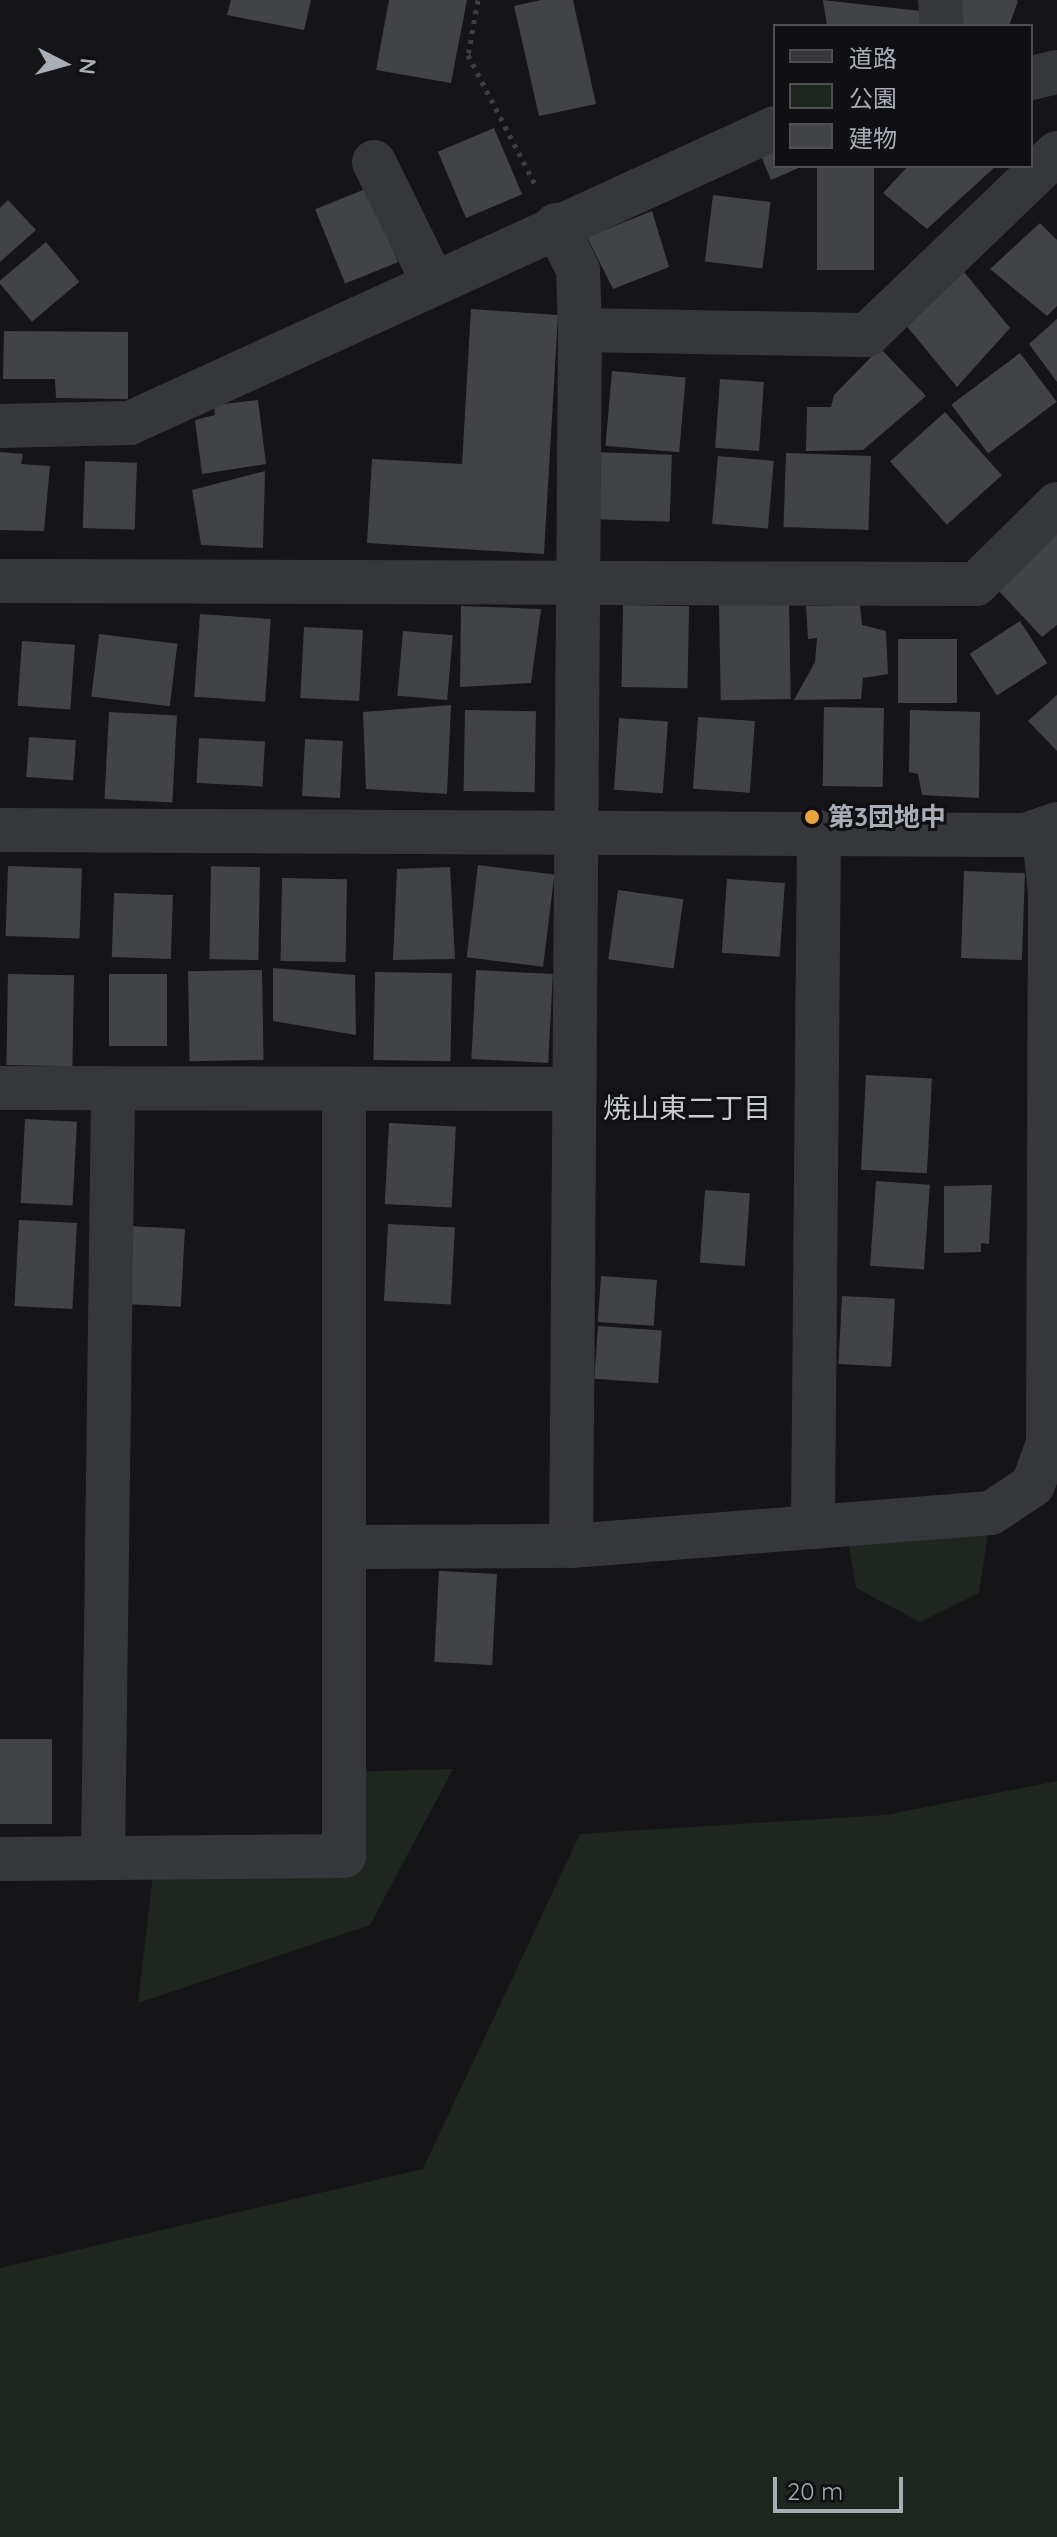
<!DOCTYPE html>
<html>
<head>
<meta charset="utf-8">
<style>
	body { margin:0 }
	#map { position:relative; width:1057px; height:2537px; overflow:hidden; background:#151517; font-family:Quicksand,"Noto Sans JP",sans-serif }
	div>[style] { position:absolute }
	.green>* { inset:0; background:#1f2620 }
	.building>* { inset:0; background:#424347; transform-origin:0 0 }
	.path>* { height:5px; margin-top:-2.5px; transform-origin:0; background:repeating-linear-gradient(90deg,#3c3e42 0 4px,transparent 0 10px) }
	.minor>* { height:44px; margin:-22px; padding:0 22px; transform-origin:22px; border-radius:22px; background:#36373b }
	.dots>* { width:22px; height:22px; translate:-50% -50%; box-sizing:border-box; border:4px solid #101012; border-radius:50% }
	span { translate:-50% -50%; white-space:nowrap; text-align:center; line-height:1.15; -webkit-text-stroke:6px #101012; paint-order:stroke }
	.poi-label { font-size:26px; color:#a8adb6; font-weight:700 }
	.left { translate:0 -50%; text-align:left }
	.neighbourhood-label { font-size:28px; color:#c8ccd2 }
	.legend { position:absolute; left:773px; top:24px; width:260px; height:144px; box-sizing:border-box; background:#101012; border:2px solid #4d4f54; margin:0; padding:10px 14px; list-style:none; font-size:24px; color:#a8adb6 }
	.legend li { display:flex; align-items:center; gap:16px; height:40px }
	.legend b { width:40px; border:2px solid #4d4f54 }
	.north { position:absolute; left:24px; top:24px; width:80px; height:80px; -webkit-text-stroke:6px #101012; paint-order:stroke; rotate:96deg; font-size:22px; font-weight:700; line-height:32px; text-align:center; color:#a8adb6 }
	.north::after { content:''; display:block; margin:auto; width:28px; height:36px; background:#a8adb6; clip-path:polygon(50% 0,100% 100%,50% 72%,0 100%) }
	.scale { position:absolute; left:773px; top:2477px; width:130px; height:36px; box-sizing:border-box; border:4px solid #a8adb6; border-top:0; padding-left:10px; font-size:24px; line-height:28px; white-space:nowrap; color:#a8adb6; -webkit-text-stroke:6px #101012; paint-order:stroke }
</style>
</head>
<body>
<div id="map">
	<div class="green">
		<div style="clip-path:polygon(991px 1513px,979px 1593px,920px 1622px,856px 1588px,845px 1524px)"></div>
		<div style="clip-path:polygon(453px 1769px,370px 1925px,138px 2003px,155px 1858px,344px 1856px,344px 1772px)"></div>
		<div style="clip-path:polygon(1057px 1781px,1057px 2537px,0 2537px,0 2268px,423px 2169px,580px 1834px,886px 1815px)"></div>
	</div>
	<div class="building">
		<div style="clip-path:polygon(231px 0,311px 0,304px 30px,227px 15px)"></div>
		<div style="clip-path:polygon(389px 0,467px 0,451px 83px,376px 70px)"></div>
		<div style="clip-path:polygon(541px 0,573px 0,596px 104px,539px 116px,514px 6px)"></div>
		<div style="clip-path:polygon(823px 0,920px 11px,922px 26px,827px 26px)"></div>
		<div style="clip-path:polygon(958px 0,1016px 0,1018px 1px,1009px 26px,948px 26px)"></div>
		<div style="left:494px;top:128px;width:72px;height:61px;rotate:67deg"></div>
		<div style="clip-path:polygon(775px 136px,775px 166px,803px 166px,771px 180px,756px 144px)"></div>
		<div style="left:817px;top:166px;width:57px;height:104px"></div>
		<div style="clip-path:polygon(908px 166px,996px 166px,927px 229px,883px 193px)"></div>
		<div style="left:368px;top:188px;width:80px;height:57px;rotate:68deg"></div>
		<div style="left:713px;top:195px;width:58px;height:67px;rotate:7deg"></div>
		<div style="clip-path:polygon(8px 200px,36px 230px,0 262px,0 208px)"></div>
		<div style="clip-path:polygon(652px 211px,669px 267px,613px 289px,587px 237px)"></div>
		<div style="clip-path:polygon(1040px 223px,1057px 240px,1057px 306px,1047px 316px,990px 269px)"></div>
		<div style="left:46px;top:242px;width:52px;height:62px;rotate:50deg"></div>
		<div style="clip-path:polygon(960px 267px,1010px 328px,957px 387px,904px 323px)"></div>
		<div style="clip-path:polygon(471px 309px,558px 315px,544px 554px,367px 543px,372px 459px,462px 464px)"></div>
		<div style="clip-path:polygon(1057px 319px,1057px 382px,1029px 344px)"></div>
		<div style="clip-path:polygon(4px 331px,128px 332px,128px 399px,56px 398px,55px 379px,3px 379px)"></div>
		<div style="clip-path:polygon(880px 348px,926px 396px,863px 450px,806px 451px,807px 407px,831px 407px,834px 395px)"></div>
		<div style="left:1020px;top:353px;width:61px;height:86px;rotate:53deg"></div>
		<div style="left:612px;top:371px;width:74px;height:75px;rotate:5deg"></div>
		<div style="left:720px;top:379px;width:44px;height:69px;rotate:4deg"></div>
		<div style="clip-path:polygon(258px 400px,266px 464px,202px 474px,195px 420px,215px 415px,214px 405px)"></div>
		<div style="left:945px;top:412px;width:85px;height:74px;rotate:48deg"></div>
		<div style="clip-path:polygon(0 452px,23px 454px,21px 464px,50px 466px,44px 531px,0 530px)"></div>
		<div style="left:591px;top:452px;width:81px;height:67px;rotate:2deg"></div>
		<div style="left:718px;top:456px;width:56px;height:68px;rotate:5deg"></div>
		<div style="left:871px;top:456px;width:74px;height:85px;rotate:92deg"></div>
		<div style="left:85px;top:461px;width:52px;height:67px;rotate:2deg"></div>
		<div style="clip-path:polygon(265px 471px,263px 548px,201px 545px,192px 490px)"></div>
		<div style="clip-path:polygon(1057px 534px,1057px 625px,1042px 637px,996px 588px)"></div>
		<div style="left:789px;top:600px;width:99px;height:70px;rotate:89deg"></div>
		<div style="left:623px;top:605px;width:66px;height:82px;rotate:1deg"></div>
		<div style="clip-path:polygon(860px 605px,862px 625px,886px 631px,888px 674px,863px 678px,861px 699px,794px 700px,815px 662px,817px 638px,808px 639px,806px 606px)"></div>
		<div style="clip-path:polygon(461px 606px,541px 609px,531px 683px,460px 687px)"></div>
		<div style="left:200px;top:614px;width:71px;height:83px;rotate:4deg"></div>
		<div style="left:1020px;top:621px;width:50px;height:60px;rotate:57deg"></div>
		<div style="left:304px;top:627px;width:59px;height:71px;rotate:3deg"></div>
		<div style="left:403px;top:631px;width:50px;height:65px;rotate:5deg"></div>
		<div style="left:99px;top:634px;width:79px;height:63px;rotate:7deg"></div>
		<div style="left:898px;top:639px;width:59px;height:64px"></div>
		<div style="left:22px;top:641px;width:53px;height:65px;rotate:4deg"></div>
		<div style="clip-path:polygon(1057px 695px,1057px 751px,1028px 721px)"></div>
		<div style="clip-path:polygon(451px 705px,447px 794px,366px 789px,363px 712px)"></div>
		<div style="left:884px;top:708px;width:79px;height:60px;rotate:91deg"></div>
		<div style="left:465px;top:710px;width:71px;height:81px;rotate:1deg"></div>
		<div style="clip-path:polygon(910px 710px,980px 712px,979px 798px,922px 795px,918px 774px,909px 772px)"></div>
		<div style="left:109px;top:712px;width:68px;height:87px;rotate:3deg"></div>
		<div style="left:698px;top:717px;width:57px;height:72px;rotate:4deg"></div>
		<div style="left:619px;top:718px;width:49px;height:72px;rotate:4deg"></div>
		<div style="left:29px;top:737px;width:47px;height:40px;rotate:4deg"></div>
		<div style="left:199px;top:738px;width:66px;height:45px;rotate:3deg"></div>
		<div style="left:305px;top:739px;width:38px;height:57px;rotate:3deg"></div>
		<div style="left:478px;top:865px;width:77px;height:93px;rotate:7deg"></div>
		<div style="left:8px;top:866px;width:74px;height:70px;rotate:2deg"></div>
		<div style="left:260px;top:867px;width:93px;height:49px;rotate:91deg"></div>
		<div style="clip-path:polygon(450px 867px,455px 959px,393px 960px,397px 869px)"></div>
		<div style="left:964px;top:871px;width:61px;height:87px;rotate:2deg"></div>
		<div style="left:282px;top:878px;width:65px;height:83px;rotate:1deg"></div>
		<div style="left:727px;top:879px;width:58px;height:74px;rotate:4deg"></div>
		<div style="left:618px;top:890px;width:66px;height:70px;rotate:8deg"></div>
		<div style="left:114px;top:893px;width:59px;height:64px;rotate:2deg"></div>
		<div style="clip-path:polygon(273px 968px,355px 975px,356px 1035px,273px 1021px)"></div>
		<div style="left:262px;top:970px;width:90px;height:74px;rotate:89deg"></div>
		<div style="left:476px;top:970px;width:77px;height:89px;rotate:3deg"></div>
		<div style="left:375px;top:972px;width:77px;height:88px;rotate:1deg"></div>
		<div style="left:8px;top:974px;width:66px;height:91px;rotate:1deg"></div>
		<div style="left:109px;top:974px;width:58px;height:72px"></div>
		<div style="left:866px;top:1075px;width:66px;height:95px;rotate:3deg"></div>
		<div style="left:25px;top:1119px;width:52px;height:84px;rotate:3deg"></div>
		<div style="left:389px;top:1123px;width:67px;height:81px;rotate:3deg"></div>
		<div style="left:876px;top:1181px;width:54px;height:85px;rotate:4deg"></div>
		<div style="clip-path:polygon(992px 1185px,989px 1244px,981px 1243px,981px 1252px,944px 1253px,944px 1186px)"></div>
		<div style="left:705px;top:1190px;width:45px;height:73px;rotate:4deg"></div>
		<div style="left:19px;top:1220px;width:58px;height:86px;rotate:3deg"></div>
		<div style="left:388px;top:1224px;width:67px;height:77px;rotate:3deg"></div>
		<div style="left:130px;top:1226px;width:55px;height:78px;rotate:3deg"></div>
		<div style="left:601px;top:1276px;width:56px;height:46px;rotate:4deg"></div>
		<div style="left:842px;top:1296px;width:53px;height:68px;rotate:3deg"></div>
		<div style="left:598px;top:1326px;width:64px;height:53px;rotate:4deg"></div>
		<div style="left:439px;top:1571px;width:58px;height:91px;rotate:3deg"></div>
		<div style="left:0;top:1739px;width:52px;height:85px"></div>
	</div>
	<div class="path">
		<div style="left:478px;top:0;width:56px;rotate:100.3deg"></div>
		<div style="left:468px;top:55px;width:150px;rotate:62.6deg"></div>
	</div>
	<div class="minor">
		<div style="left:940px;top:0;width:26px;rotate:86deg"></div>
		<div style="left:1031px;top:78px;width:27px;rotate:-13deg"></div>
		<div style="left:374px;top:162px;width:134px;rotate:63.8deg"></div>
		<div style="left:556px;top:225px;width:50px;rotate:63.9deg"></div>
		<div style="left:578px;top:270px;width:60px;rotate:88.1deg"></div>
		<div style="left:580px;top:330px;width:1216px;rotate:90.42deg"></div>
		<div style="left:580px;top:330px;width:287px;rotate:1deg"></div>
		<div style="left:867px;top:335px;width:263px;rotate:-43.8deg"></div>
		<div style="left:0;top:426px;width:130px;rotate:-1.3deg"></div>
		<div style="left:130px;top:423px;width:709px;rotate:-24.58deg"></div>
		<div style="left:0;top:581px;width:976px;rotate:0.18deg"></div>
		<div style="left:976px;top:584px;width:114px;rotate:-44.6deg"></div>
		<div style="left:0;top:830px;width:1025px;rotate:0.28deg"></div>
		<div style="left:1025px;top:835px;width:34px;rotate:-19deg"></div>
		<div style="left:0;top:1088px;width:573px;rotate:0.1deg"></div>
		<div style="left:813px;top:1527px;width:695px;rotate:-89.51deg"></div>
		<div style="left:344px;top:1547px;width:227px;rotate:-0.3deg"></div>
		<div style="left:571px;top:1546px;width:421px;rotate:-4.5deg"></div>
		<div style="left:991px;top:1513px;width:50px;rotate:-33.7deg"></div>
		<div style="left:1033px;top:1485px;width:45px;rotate:-70.3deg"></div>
		<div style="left:1048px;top:1443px;width:551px;rotate:-89.79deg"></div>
		<div style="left:1050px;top:892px;width:63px;rotate:-96.3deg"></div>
		<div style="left:103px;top:1858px;width:769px;rotate:-89.25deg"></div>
		<div style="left:0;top:1859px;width:344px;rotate:-0.5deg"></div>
		<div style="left:344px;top:1856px;width:767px;rotate:-90deg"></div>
	</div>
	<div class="dots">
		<div style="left:812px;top:817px;background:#e7a53c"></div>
	</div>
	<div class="poi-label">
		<span class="left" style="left:828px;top:817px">第3団地中</span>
	</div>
	<div class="neighbourhood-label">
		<span style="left:687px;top:1108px">焼山東二丁目</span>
	</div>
	<ul class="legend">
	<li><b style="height:10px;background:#36373b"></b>道路</li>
	<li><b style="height:22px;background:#1f2620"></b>公園</li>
	<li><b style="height:22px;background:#424347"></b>建物</li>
	</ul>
	<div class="north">N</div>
	<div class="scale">20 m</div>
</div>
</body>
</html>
